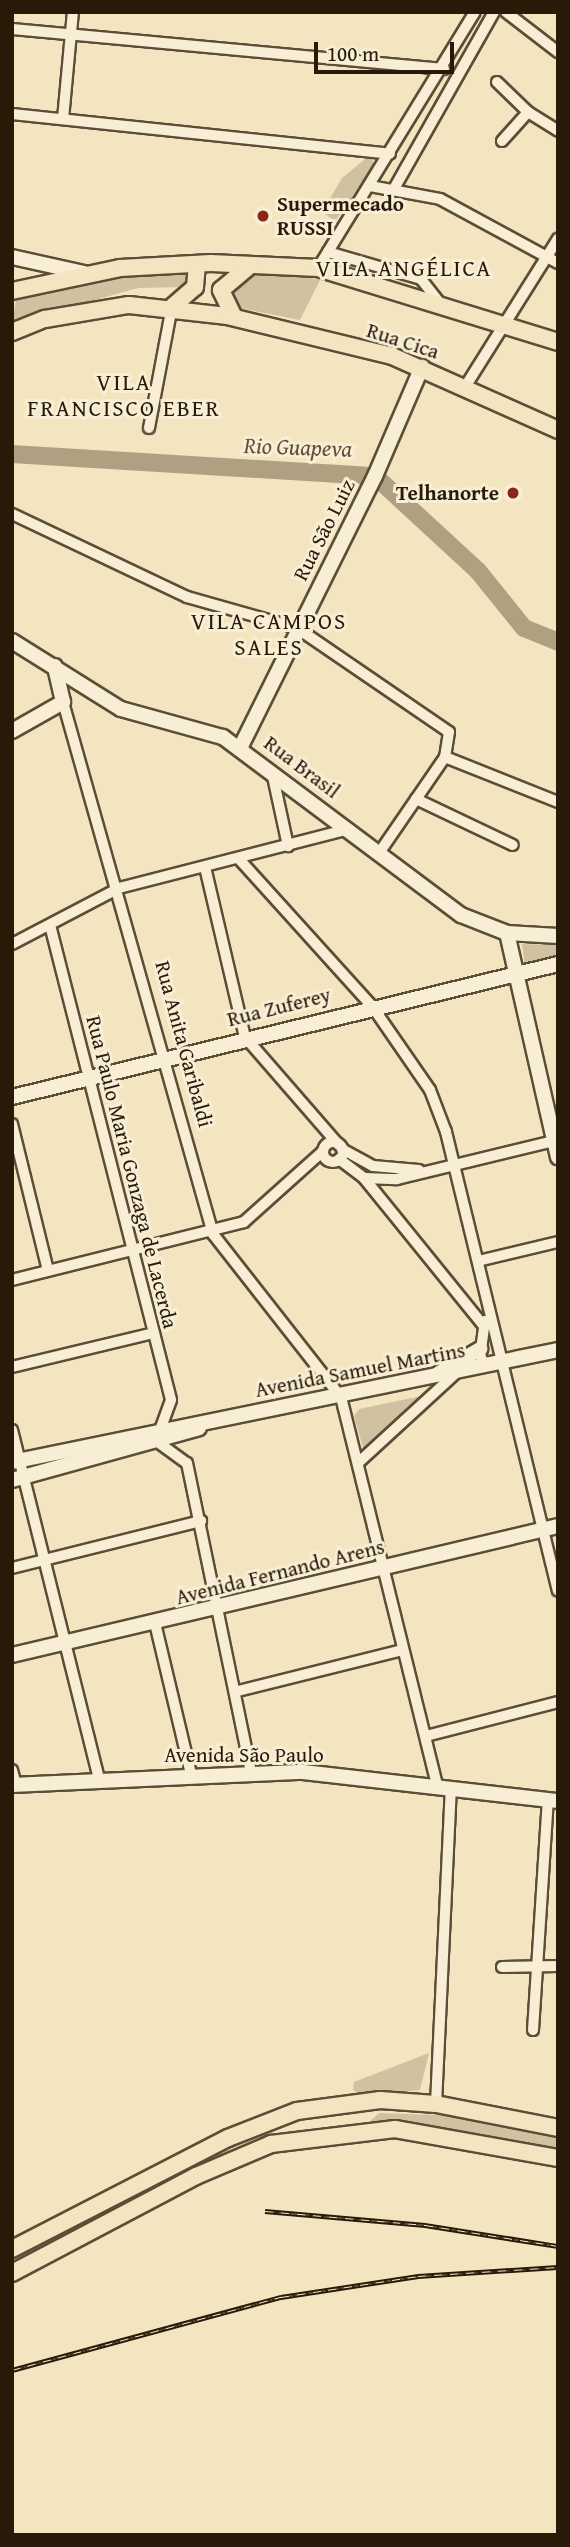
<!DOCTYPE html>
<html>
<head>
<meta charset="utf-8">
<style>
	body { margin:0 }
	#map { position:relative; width:570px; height:2547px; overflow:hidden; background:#f3e5bf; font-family:"Gentium Book Plus",serif }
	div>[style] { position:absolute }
	.green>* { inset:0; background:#d0c2a0 }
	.river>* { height:18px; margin:-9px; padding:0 9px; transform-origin:9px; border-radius:9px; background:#aea081 }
	.roads { filter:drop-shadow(2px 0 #5b4d36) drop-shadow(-2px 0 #5b4d36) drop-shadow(0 2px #5b4d36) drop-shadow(0 -2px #5b4d36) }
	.street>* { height:10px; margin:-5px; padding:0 5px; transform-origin:5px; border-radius:5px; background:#f7eed5 }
	.street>.ring { margin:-5px; padding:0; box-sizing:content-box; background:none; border:10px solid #f7eed5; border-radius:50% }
	.secondary>* { height:14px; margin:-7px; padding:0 7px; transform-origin:7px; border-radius:7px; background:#f7eed5 }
	.primary>* { height:16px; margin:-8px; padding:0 8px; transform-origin:8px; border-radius:8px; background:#f3e5bf }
	.rail>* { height:5px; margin-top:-2.5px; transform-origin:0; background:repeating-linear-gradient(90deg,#f7eed5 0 8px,#281a09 0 16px); box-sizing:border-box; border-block:2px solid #281a09 }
	.dots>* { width:19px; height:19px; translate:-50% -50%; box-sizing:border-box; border:4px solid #f7eed5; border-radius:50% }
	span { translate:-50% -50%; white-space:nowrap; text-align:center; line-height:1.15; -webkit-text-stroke:6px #f7eed5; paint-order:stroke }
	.poi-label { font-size:21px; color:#281a09; font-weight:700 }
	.left { translate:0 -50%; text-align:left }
	.right { translate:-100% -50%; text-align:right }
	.street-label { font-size:21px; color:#281a09 }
	.neighbourhood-label { font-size:23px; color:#281a09; letter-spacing:2px }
	.water-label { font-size:23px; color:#5e5039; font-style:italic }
	.frame { position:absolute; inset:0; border:14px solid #281a09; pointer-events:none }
	.scale { position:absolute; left:314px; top:42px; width:140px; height:32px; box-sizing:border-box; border:4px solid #281a09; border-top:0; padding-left:9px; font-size:21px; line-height:24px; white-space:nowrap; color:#281a09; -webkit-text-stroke:5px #f7eed5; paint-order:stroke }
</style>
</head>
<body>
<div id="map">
	<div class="green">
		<div style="clip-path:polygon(371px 154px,375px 169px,335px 221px,322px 212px,342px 178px)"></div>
		<div style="clip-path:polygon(182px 269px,190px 283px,184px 287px,138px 288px,12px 323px,16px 299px,102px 277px)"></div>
		<div style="clip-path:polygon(277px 271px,320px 280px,300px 320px,239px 308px,227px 297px,231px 285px,251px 273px)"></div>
		<div style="clip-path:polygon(522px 944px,558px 945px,558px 961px,525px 966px)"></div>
		<div style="clip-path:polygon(426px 1395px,368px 1448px,363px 1448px,354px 1416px,359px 1409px)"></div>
		<div style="clip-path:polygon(429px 2053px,420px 2090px,363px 2096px,353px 2090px,354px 2082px)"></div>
		<div style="clip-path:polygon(379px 2113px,466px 2116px,558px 2133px,558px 2154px,375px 2125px,371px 2120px)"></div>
	</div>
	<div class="river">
		<div style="left:12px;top:454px;width:364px;rotate:3.5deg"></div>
		<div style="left:375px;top:476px;width:140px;rotate:42.7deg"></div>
		<div style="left:478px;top:571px;width:73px;rotate:51.1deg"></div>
		<div style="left:524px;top:628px;width:37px;rotate:22deg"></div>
	</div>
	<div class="roads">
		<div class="street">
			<div style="left:506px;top:12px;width:66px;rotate:37.6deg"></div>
			<div style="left:12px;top:29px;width:434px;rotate:5.3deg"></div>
			<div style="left:497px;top:82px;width:43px;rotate:44.1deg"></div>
			<div style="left:12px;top:114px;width:380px;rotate:6deg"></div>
			<div style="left:63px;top:119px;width:107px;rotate:-84.7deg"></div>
			<div style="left:502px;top:141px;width:39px;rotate:-48deg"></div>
			<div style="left:528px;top:112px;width:36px;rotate:32deg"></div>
			<div style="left:370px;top:186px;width:71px;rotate:10.5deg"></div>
			<div style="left:440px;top:199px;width:134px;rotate:28.5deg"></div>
			<div style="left:395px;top:187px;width:201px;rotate:-60.5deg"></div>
			<div style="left:328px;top:252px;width:97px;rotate:16.2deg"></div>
			<div style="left:421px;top:279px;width:29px;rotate:52deg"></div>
			<div style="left:318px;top:268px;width:300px;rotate:-58.5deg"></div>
			<div style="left:465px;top:387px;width:175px;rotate:-57.9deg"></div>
			<div style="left:149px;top:428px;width:124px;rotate:-79.3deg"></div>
			<div style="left:12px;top:514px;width:194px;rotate:25.4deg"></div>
			<div style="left:187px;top:597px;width:114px;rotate:15.7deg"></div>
			<div style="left:297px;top:628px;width:184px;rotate:34.4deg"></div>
			<div style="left:449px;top:732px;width:25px;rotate:99deg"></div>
			<div style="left:445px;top:757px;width:116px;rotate:124.5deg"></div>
			<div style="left:63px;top:702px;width:553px;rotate:74.25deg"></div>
			<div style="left:213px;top:1234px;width:207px;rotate:51.9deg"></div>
			<div style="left:341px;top:1397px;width:403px;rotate:76.1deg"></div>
			<div style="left:445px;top:757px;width:122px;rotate:21.7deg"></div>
			<div style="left:272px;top:772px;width:76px;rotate:77.8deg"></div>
			<div style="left:416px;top:799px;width:107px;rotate:25.4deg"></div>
			<div style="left:239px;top:859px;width:198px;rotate:47.9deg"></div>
			<div style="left:372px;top:1006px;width:102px;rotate:55.4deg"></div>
			<div style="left:430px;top:1090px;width:45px;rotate:69.1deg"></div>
			<div style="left:446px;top:1132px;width:472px;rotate:76.3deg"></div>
			<div style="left:205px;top:867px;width:175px;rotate:76.8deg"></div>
			<div style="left:245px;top:1037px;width:143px;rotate:49deg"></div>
			<div style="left:50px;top:925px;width:490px;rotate:75.7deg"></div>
			<div style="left:171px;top:1400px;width:29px;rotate:110deg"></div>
			<div style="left:12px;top:944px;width:121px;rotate:-27.6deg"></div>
			<div style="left:119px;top:888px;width:237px;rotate:-14.4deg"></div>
			<div style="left:12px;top:1124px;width:151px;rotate:76.2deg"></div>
			<div class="ring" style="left:323px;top:1142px;width:10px;height:10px"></div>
			<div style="left:342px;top:1149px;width:35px;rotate:29deg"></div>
			<div style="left:373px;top:1166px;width:46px;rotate:5deg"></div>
			<div style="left:339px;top:1159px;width:31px;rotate:37deg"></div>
			<div style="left:364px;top:1178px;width:191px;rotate:51deg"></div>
			<div style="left:364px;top:1178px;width:33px;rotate:2deg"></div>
			<div style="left:397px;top:1179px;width:162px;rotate:-13.6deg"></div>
			<div style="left:478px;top:1261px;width:82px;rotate:-13.4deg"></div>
			<div style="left:12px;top:1280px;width:239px;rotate:-14deg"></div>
			<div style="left:244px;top:1222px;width:106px;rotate:-41.9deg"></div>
			<div style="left:485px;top:1321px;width:34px;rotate:98deg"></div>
			<div style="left:480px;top:1355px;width:12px;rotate:66deg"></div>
			<div style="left:12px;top:1367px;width:146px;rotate:-13.5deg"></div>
			<div style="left:12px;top:1430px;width:361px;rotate:76deg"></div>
			<div style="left:159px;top:1443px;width:34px;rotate:36deg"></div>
			<div style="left:187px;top:1463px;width:316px;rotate:78.3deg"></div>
			<div style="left:359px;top:1462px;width:130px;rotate:-42.5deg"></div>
			<div style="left:12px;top:1568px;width:195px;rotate:-14deg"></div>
			<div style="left:155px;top:1623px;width:155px;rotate:76.6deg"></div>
			<div style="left:238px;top:1691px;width:169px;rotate:-14deg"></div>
			<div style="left:426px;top:1736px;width:136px;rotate:-14.4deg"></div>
			<div style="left:12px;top:1770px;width:16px;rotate:75deg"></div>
			<div style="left:502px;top:1967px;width:56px;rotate:-1deg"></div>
			<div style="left:533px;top:2030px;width:230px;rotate:-86.3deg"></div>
			<div style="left:436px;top:2104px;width:315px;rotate:-87.3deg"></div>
		</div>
		<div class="secondary">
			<div style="left:12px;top:257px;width:74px;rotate:12.5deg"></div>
			<div style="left:12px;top:641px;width:128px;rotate:32deg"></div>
			<div style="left:121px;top:709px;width:106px;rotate:15.4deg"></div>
			<div style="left:223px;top:737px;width:297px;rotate:36.8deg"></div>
			<div style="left:461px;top:915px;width:49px;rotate:21.4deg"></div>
			<div style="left:507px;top:933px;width:51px;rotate:3.4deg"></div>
			<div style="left:12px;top:731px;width:59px;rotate:-29.6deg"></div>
			<div style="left:63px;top:702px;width:37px;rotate:-103deg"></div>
			<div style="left:240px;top:748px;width:304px;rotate:-63.6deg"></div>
			<div style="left:375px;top:476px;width:119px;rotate:-66.7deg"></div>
			<div style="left:507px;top:933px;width:230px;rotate:77.2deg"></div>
			<div style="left:12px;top:1097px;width:562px;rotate:-13.69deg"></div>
			<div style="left:439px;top:1373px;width:48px;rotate:-30.3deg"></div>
			<div style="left:12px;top:1462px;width:557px;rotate:-11.59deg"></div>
			<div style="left:12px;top:1480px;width:194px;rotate:-15.5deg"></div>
			<div style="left:12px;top:1655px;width:561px;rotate:-13.29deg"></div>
			<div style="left:12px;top:1785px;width:291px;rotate:-2.6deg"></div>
			<div style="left:303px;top:1772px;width:257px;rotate:6.5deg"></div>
		</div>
		<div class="primary">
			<div style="left:12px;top:291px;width:110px;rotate:-12deg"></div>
			<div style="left:120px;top:268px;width:91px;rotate:-3.1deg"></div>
			<div style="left:211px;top:263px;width:107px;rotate:2.7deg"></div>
			<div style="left:318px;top:268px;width:251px;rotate:17.1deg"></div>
			<div style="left:173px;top:306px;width:29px;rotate:-41deg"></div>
			<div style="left:195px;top:287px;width:23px;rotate:-85deg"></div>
			<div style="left:234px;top:317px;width:30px;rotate:-116deg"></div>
			<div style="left:221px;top:290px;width:39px;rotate:-40deg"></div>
			<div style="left:12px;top:332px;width:35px;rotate:-22deg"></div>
			<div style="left:45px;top:319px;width:85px;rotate:-9.5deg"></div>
			<div style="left:129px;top:305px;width:99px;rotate:6.4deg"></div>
			<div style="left:227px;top:316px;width:170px;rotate:13.6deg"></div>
			<div style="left:392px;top:356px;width:182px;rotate:24deg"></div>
			<div style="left:12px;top:2249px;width:243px;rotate:-27.2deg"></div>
			<div style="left:228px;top:2138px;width:74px;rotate:-21.4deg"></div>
			<div style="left:297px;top:2111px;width:84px;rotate:-7.5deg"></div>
			<div style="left:380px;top:2100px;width:56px;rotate:4.1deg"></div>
			<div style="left:436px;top:2104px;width:124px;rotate:11.1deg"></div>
			<div style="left:12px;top:2273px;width:208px;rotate:-27.8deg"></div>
			<div style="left:196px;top:2176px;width:82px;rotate:-23.1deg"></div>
			<div style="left:271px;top:2144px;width:125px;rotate:-6.9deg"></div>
			<div style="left:395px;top:2129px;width:166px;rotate:10.1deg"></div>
		</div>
	</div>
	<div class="rail">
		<div style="left:265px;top:2211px;width:161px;rotate:5deg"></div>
		<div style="left:425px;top:2225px;width:135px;rotate:9deg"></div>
		<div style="left:12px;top:2370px;width:279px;rotate:-15.2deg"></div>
		<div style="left:281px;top:2297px;width:139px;rotate:-8.7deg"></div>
		<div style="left:418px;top:2276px;width:140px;rotate:-3.7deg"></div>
	</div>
	<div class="dots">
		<div style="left:263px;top:216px;background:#8f2418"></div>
		<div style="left:513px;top:493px;background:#8f2418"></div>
	</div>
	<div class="poi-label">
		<span class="left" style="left:277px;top:216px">Supermecado<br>RUSSI</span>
		<span class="right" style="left:499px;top:493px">Telhanorte</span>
	</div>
	<div class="street-label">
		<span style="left:403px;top:341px;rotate:18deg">Rua Cica</span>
		<span style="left:324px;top:530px;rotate:-63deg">Rua São Luiz</span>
		<span style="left:302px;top:767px;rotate:37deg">Rua Brasil</span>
		<span style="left:279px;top:1007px;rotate:-14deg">Rua Zuferey</span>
		<span style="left:184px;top:1044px;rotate:75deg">Rua Anita Garibaldi</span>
		<span style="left:132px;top:1172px;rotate:76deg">Rua Paulo Maria Gonzaga de Lacerda</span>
		<span style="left:360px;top:1370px;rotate:-11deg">Avenida Samuel Martins</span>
		<span style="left:280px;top:1572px;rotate:-14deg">Avenida Fernando Arens</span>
		<span style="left:244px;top:1755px">Avenida São Paulo</span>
	</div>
	<div class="neighbourhood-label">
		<span style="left:404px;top:268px">VILA ANGÉLICA</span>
		<span style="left:124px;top:395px">VILA<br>FRANCISCO EBER</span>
		<span style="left:269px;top:634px">VILA CAMPOS<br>SALES</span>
	</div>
	<div class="water-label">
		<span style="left:298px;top:447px;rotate:2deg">Rio Guapeva</span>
	</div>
	<div class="frame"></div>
	<div class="scale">100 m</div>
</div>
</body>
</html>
